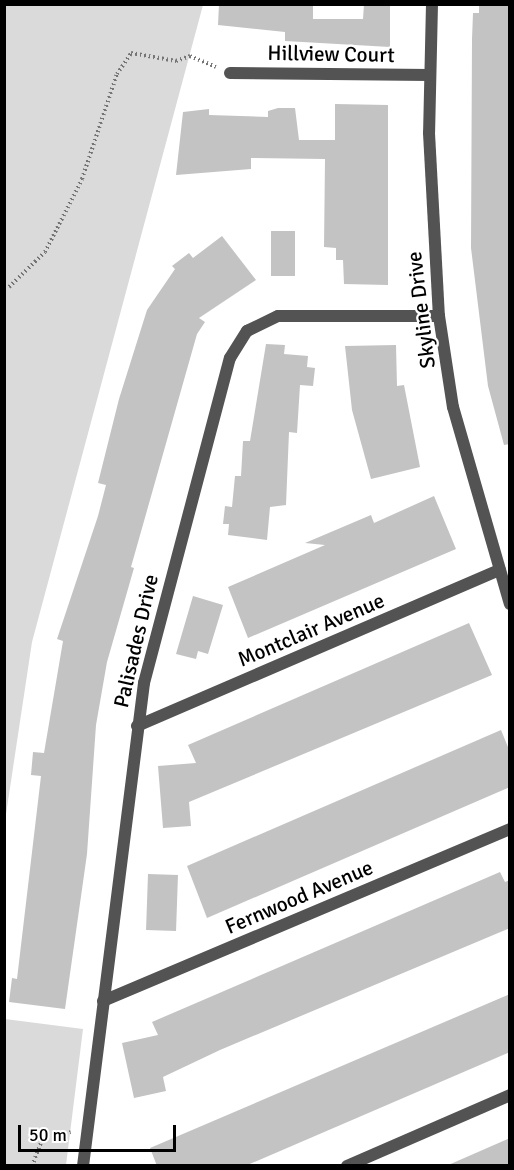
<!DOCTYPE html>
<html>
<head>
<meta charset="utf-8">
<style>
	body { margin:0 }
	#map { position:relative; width:514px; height:1170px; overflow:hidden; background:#fff; font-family:Signika,sans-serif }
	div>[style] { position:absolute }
	.green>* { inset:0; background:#dadada }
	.building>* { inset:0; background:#c3c3c3; transform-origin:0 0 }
	.path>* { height:4px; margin-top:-2px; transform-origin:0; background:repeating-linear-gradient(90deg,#757575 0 1.5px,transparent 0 4.5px) }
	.minor>* { height:12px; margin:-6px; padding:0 6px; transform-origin:6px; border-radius:6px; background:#535353 }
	span { translate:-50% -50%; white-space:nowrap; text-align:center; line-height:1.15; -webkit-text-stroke:4.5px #fff; paint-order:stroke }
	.street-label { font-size:21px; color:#000 }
	.frame { position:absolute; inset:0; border:6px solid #000; pointer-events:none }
	.scale { position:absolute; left:18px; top:1125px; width:158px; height:27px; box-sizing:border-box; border:3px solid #000; border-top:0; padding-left:8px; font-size:18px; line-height:21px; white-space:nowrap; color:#000; -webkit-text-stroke:4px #fff; paint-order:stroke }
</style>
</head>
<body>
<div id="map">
	<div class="green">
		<div style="clip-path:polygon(5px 4px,203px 5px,32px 642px,5px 821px)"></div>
		<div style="clip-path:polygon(5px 1019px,83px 1029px,66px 1165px,5px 1165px)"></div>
	</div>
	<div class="building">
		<div style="clip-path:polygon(219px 4px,313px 4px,313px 19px,363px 19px,364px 4px,390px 4px,390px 47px,285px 41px,285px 32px,218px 25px)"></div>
		<div style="clip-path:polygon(479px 4px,510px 5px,510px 444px,504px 445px,488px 386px,471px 248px,472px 39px,473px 13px,479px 13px)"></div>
		<div style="clip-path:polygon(335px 104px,388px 105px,388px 285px,344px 284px,343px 260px,336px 260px,336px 248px,324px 247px,325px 159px,251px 158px,251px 169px,176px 175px,183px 112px,209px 109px,209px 115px,268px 117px,268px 111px,278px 108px,295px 108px,299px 140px,335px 140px)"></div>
		<div style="left:271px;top:231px;width:24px;height:45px"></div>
		<div style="clip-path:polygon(222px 236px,256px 280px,199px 318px,205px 322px,197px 334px,131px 567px,134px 568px,107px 662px,96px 725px,87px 854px,65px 1009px,9px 1002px,12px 978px,17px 979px,41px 776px,31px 775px,33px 752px,44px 753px,63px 641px,57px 639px,98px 516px,106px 485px,98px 483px,119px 399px,147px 310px,175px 269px,172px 266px,189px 253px,193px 258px)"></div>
		<div style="clip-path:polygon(266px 344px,285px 345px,284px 354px,308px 356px,307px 367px,315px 368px,313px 386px,300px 385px,297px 433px,289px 432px,286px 505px,270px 507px,267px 540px,228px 535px,229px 524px,223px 524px,225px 506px,232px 507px,235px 476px,241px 476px,243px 441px,250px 441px)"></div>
		<div style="clip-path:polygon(396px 345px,397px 386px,404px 385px,420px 467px,371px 479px,352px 410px,345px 346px)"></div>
		<div style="clip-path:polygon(434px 496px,456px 549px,248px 638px,228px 587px,325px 545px,305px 543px,371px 515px,374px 523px)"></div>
		<div style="clip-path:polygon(193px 596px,223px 605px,208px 654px,198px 651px,196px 659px,176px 654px)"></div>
		<div style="clip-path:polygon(469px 623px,492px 675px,189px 802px,191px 826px,163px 828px,158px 766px,196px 763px,188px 745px)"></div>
		<div style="clip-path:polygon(501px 730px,510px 752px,510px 787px,207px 918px,187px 866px)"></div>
		<div style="clip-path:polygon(500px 872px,505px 882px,510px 880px,510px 928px,220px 1050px,163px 1077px,166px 1091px,134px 1098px,122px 1043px,158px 1035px,152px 1022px)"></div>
		<div style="left:148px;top:874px;width:30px;height:56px;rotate:2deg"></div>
		<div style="clip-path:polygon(510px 994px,510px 1052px,245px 1166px,157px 1166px,150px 1148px)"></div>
		<div style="clip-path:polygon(510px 1138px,510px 1166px,446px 1166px)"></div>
	</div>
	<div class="path">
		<div style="left:9px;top:287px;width:50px;rotate:-44.2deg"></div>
		<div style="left:45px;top:252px;width:82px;rotate:-63.1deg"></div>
		<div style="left:82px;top:179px;width:111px;rotate:-71.6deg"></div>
		<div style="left:117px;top:74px;width:25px;rotate:-56deg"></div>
		<div style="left:131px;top:53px;width:46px;rotate:10.1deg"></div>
		<div style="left:176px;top:61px;width:15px;rotate:-20deg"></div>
		<div style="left:190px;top:56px;width:28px;rotate:23deg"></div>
		<div style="left:32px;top:1166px;width:31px;rotate:-69deg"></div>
		<div style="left:43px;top:1137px;width:28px;rotate:-10deg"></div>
	</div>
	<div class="minor">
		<div style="left:432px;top:4px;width:129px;rotate:91.3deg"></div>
		<div style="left:429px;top:133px;width:183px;rotate:86.9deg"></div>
		<div style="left:439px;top:316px;width:92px;rotate:81.3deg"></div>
		<div style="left:453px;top:407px;width:205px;rotate:73.9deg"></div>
		<div style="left:230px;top:73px;width:200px;rotate:0.6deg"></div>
		<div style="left:137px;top:726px;width:395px;rotate:-23.3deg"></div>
		<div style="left:103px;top:1001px;width:442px;rotate:-22.9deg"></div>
		<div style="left:83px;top:1166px;width:487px;rotate:-82.8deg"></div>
		<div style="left:144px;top:683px;width:336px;rotate:-75.2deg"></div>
		<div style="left:230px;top:358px;width:32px;rotate:-58deg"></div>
		<div style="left:247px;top:331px;width:34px;rotate:-26deg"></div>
		<div style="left:278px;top:316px;width:161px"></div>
		<div style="left:347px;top:1166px;width:178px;rotate:-23.5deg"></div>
	</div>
	<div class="street-label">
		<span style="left:331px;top:54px;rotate:1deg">Hillview Court</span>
		<span style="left:421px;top:310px;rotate:-97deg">Skyline Drive</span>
		<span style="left:311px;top:630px;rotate:-23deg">Montclair Avenue</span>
		<span style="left:136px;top:641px;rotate:-77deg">Palisades Drive</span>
		<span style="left:299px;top:897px;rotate:-23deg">Fernwood Avenue</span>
	</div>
	<div class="frame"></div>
	<div class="scale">50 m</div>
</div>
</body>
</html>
